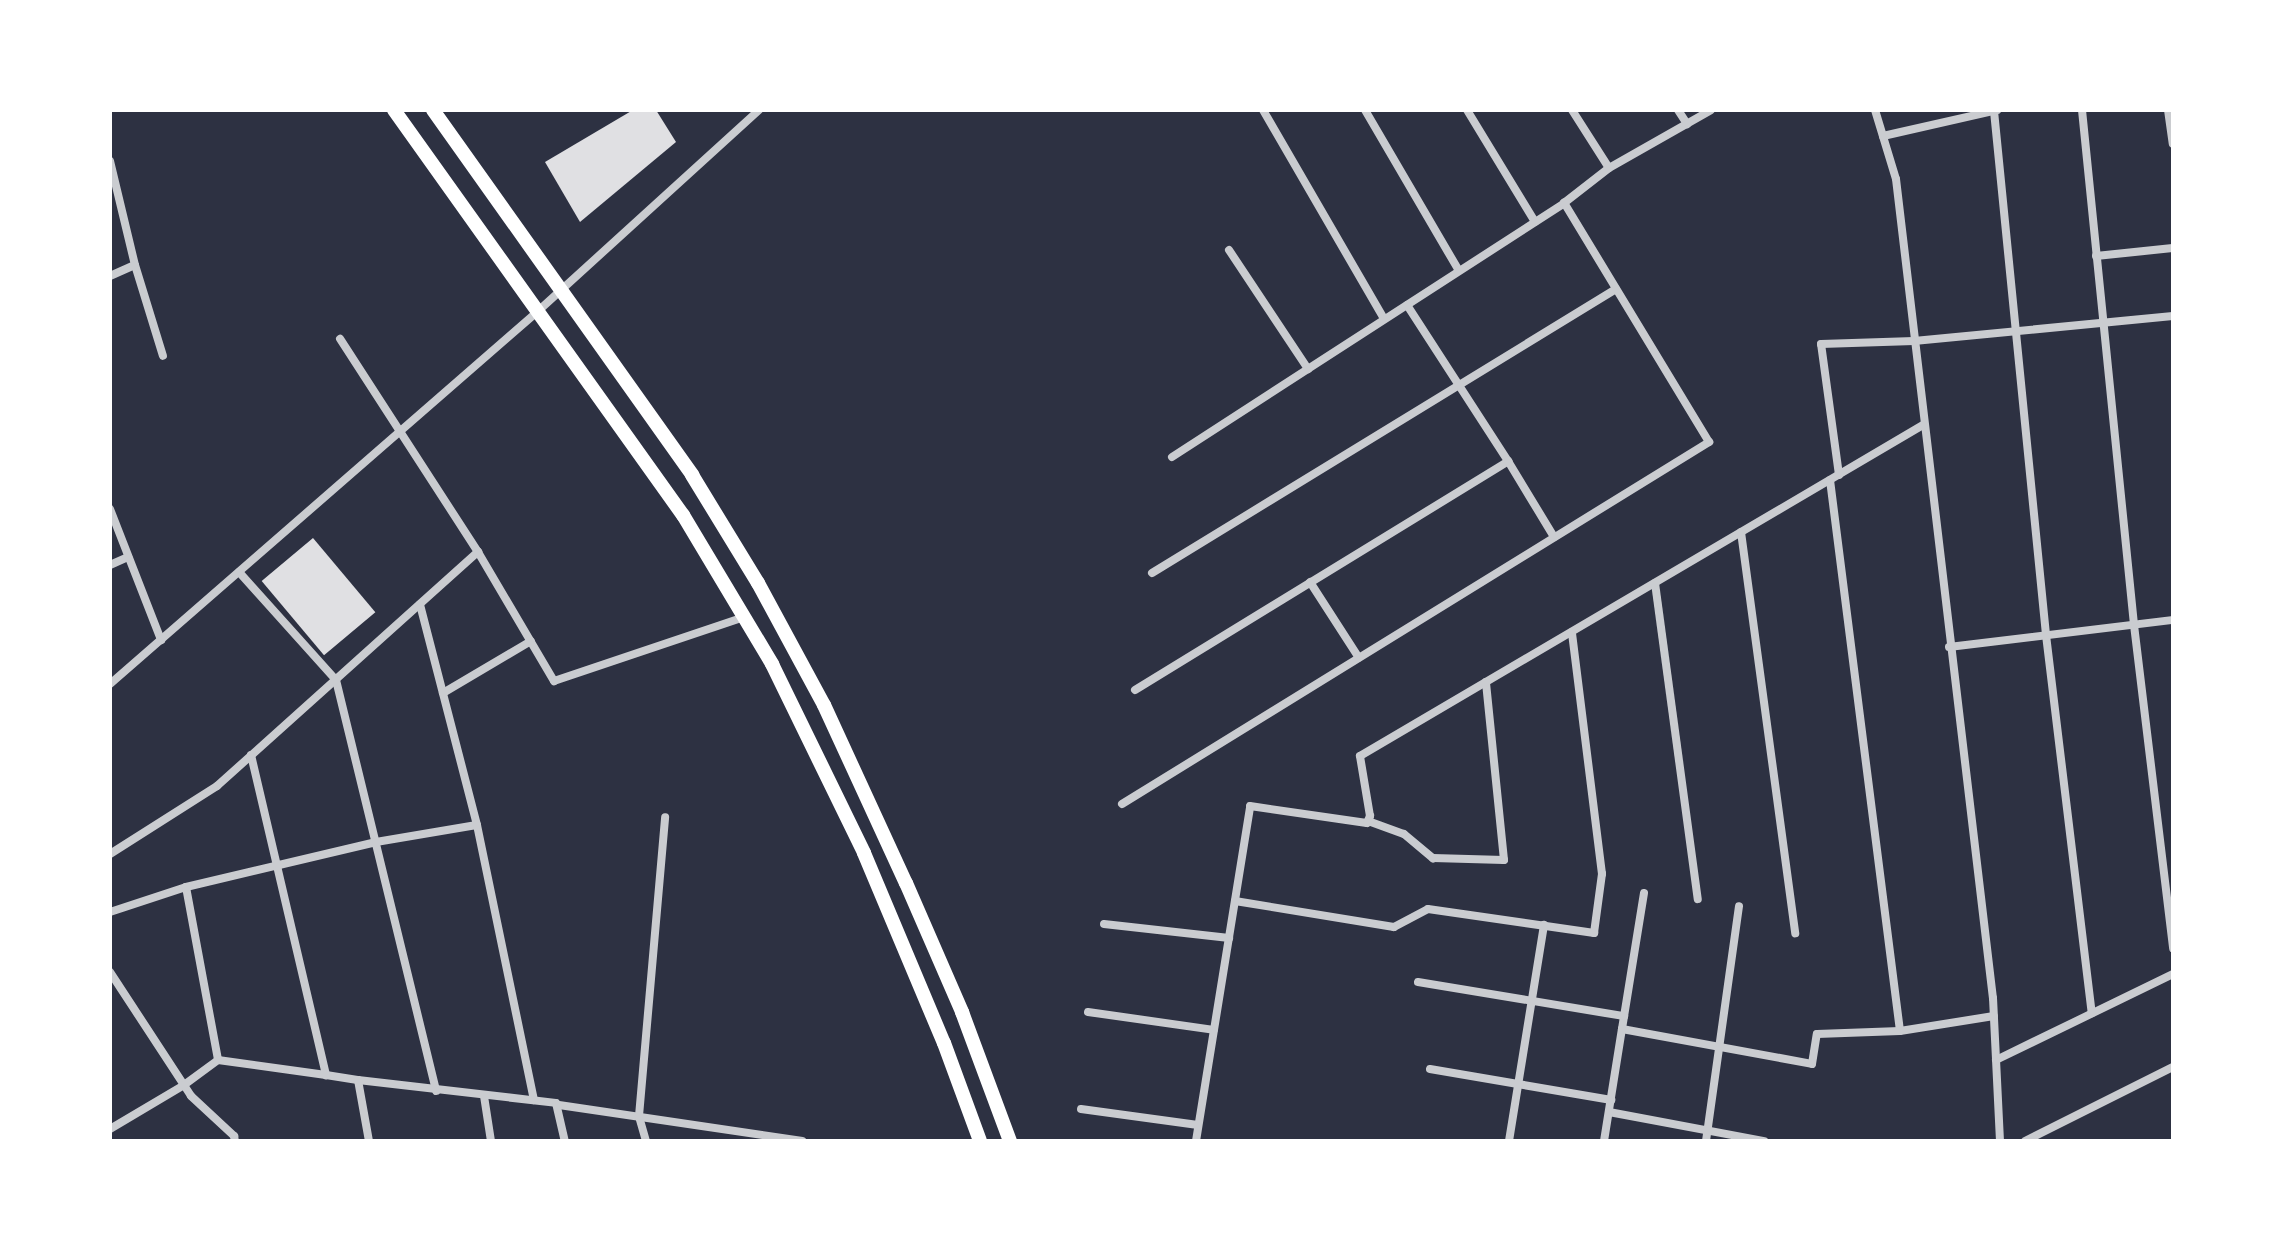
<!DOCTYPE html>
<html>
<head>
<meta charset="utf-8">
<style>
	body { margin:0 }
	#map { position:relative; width:2283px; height:1251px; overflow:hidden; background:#2d3142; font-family:"Archivo Narrow",sans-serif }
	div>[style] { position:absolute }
	.building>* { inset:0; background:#e0e0e3; transform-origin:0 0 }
	.minor>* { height:8px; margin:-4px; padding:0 4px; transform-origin:4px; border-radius:4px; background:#caccd0 }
	.trunk>* { height:14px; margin:-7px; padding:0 7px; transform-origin:7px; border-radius:7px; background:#fff }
	span { translate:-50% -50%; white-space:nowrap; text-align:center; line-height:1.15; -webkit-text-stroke:8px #fff; paint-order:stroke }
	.frame { position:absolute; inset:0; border:112px solid #fff; pointer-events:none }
</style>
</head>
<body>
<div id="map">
	<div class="building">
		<div style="clip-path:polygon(633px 110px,656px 110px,676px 142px,580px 222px,545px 162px)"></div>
		<div style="left:313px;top:538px;width:97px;height:67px;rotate:50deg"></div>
	</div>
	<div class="minor">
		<div style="left:1263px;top:110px;width:241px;rotate:59.9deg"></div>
		<div style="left:1365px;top:110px;width:186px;rotate:59.7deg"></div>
		<div style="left:1467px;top:110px;width:131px;rotate:58.7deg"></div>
		<div style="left:1678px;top:110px;width:17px;rotate:57deg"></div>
		<div style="left:1875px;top:110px;width:72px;rotate:73.1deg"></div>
		<div style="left:1896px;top:179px;width:825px;rotate:83.25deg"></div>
		<div style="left:1993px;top:998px;width:143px;rotate:87.2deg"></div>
		<div style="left:2082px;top:110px;width:518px;rotate:84.23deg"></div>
		<div style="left:2134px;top:625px;width:326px;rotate:83.1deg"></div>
		<div style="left:2168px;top:110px;width:34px;rotate:82deg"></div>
		<div style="left:1994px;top:111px;width:527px;rotate:84.33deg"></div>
		<div style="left:2046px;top:635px;width:381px;rotate:83.1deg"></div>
		<div style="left:1883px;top:136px;width:117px;rotate:-12.8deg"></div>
		<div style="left:110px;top:161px;width:107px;rotate:76.5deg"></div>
		<div style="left:1609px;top:168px;width:117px;rotate:-29.6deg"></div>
		<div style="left:1229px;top:250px;width:143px;rotate:56.4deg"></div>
		<div style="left:2096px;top:256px;width:77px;rotate:-5.9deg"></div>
		<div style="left:110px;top:276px;width:27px;rotate:-24deg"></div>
		<div style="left:135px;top:265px;width:95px;rotate:72.9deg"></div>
		<div style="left:1407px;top:305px;width:186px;rotate:57.1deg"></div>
		<div style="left:1172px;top:457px;width:467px;rotate:-32.9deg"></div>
		<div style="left:1564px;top:203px;width:57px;rotate:-37.9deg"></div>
		<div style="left:1609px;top:168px;width:69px;rotate:-122.5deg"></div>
		<div style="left:1839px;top:475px;width:132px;rotate:-97.8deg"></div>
		<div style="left:1821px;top:344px;width:93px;rotate:-1.8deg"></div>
		<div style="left:1914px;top:341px;width:260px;rotate:-5.5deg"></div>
		<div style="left:1830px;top:480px;width:555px;rotate:82.76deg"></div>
		<div style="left:110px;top:509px;width:141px;rotate:68.7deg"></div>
		<div style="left:1741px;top:532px;width:405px;rotate:82.3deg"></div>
		<div style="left:478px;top:552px;width:150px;rotate:59.5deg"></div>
		<div style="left:554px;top:681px;width:200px;rotate:-18.6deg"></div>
		<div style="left:110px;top:565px;width:20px;rotate:-24deg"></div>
		<div style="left:239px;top:572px;width:145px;rotate:48.1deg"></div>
		<div style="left:336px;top:680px;width:423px;rotate:76.3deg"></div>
		<div style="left:1152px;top:573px;width:544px;rotate:-31.47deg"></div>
		<div style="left:1310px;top:582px;width:90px;rotate:57.2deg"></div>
		<div style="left:1655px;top:583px;width:319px;rotate:82.3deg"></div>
		<div style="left:1949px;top:647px;width:226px;rotate:-6.9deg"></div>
		<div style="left:110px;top:684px;width:566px;rotate:-41.06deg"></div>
		<div style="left:537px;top:312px;width:300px;rotate:-42.3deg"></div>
		<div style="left:1135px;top:690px;width:438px;rotate:-31.5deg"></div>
		<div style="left:1508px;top:461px;width:89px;rotate:58.8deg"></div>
		<div style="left:443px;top:693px;width:102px;rotate:-30.6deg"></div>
		<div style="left:251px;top:755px;width:329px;rotate:76.8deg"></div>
		<div style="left:326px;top:1075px;width:32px;rotate:9deg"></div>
		<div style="left:358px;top:1080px;width:62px;rotate:79.8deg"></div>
		<div style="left:1122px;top:804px;width:690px;rotate:-31.66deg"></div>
		<div style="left:1709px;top:442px;width:280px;rotate:-121.2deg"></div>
		<div style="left:1368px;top:821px;width:38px;rotate:20deg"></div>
		<div style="left:1404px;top:834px;width:38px;rotate:40deg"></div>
		<div style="left:1433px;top:858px;width:71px;rotate:1.6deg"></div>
		<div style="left:1504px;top:860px;width:179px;rotate:-95.8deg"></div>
		<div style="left:477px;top:825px;width:281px;rotate:78.3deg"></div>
		<div style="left:110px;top:854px;width:127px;rotate:-32.4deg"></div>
		<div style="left:217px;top:786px;width:351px;rotate:-41.9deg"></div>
		<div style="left:478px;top:552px;width:254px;rotate:-122.9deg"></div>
		<div style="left:186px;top:887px;width:176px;rotate:79.5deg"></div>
		<div style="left:218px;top:1060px;width:109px;rotate:7.9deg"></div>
		<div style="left:1644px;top:893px;width:138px;rotate:99.2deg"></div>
		<div style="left:1622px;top:1029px;width:193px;rotate:10.4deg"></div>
		<div style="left:1812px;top:1064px;width:30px;rotate:-81deg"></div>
		<div style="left:1817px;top:1034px;width:83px;rotate:-2.1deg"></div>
		<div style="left:1900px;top:1031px;width:95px;rotate:-9.1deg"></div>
		<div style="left:1235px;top:901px;width:161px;rotate:9.3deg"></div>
		<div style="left:1394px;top:927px;width:38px;rotate:-28deg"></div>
		<div style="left:1428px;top:909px;width:168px;rotate:8.2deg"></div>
		<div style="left:1594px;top:933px;width:60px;rotate:-82.3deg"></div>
		<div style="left:1602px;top:874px;width:244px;rotate:-97.1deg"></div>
		<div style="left:110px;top:912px;width:80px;rotate:-18.2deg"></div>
		<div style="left:186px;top:887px;width:96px;rotate:-13.3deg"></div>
		<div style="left:279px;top:865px;width:100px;rotate:-13.3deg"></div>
		<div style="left:376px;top:842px;width:102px;rotate:-9.6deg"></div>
		<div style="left:477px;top:825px;width:228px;rotate:-104.5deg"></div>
		<div style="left:1104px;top:924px;width:126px;rotate:6.4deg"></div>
		<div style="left:110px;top:972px;width:148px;rotate:56.8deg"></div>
		<div style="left:191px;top:1096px;width:59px;rotate:42.9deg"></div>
		<div style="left:234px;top:1136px;width:5px;rotate:79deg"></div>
		<div style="left:1418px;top:982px;width:209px;rotate:9.4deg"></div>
		<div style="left:1088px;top:1012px;width:127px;rotate:8.1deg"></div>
		<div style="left:1996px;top:1060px;width:197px;rotate:-25.9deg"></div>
		<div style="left:1430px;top:1069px;width:184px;rotate:9.7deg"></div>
		<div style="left:358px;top:1080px;width:199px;rotate:6.6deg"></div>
		<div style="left:556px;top:1103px;width:39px;rotate:77deg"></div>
		<div style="left:484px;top:1096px;width:46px;rotate:81.2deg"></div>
		<div style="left:559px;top:1105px;width:246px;rotate:8.4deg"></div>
		<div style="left:1081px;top:1109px;width:118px;rotate:7.8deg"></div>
		<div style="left:1609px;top:1112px;width:158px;rotate:10.6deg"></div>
		<div style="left:110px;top:1129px;width:86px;rotate:-30.7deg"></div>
		<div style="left:184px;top:1085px;width:42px;rotate:-36.3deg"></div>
		<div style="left:646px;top:1141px;width:26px;rotate:-106deg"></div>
		<div style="left:639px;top:1116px;width:300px;rotate:-85deg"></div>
		<div style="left:1196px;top:1141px;width:339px;rotate:-80.8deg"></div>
		<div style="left:1250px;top:806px;width:118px;rotate:8.3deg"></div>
		<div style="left:1367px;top:823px;width:8px;rotate:-67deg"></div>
		<div style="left:1370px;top:816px;width:61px;rotate:-99.5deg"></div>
		<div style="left:1360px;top:756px;width:653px;rotate:-30.45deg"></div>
		<div style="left:1509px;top:1141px;width:219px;rotate:-80.8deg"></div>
		<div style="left:1604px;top:1141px;width:113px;rotate:-80.9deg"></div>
		<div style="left:1706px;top:1141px;width:237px;rotate:-82deg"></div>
		<div style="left:2025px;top:1141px;width:165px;rotate:-26.6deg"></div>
	</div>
	<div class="trunk">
		<div style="left:394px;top:110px;width:498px;rotate:54.5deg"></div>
		<div style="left:683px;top:515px;width:174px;rotate:59.1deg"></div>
		<div style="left:772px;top:664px;width:210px;rotate:64deg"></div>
		<div style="left:864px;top:853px;width:206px;rotate:67.2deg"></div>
		<div style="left:944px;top:1043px;width:104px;rotate:69.8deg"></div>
		<div style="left:433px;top:110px;width:448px;rotate:54.6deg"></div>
		<div style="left:692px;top:475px;width:127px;rotate:58.6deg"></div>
		<div style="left:758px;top:583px;width:139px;rotate:61.6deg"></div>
		<div style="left:824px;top:705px;width:196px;rotate:65.3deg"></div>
		<div style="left:906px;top:883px;width:141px;rotate:66.5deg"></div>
		<div style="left:962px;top:1012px;width:138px;rotate:69.6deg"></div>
	</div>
	<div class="frame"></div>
</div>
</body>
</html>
